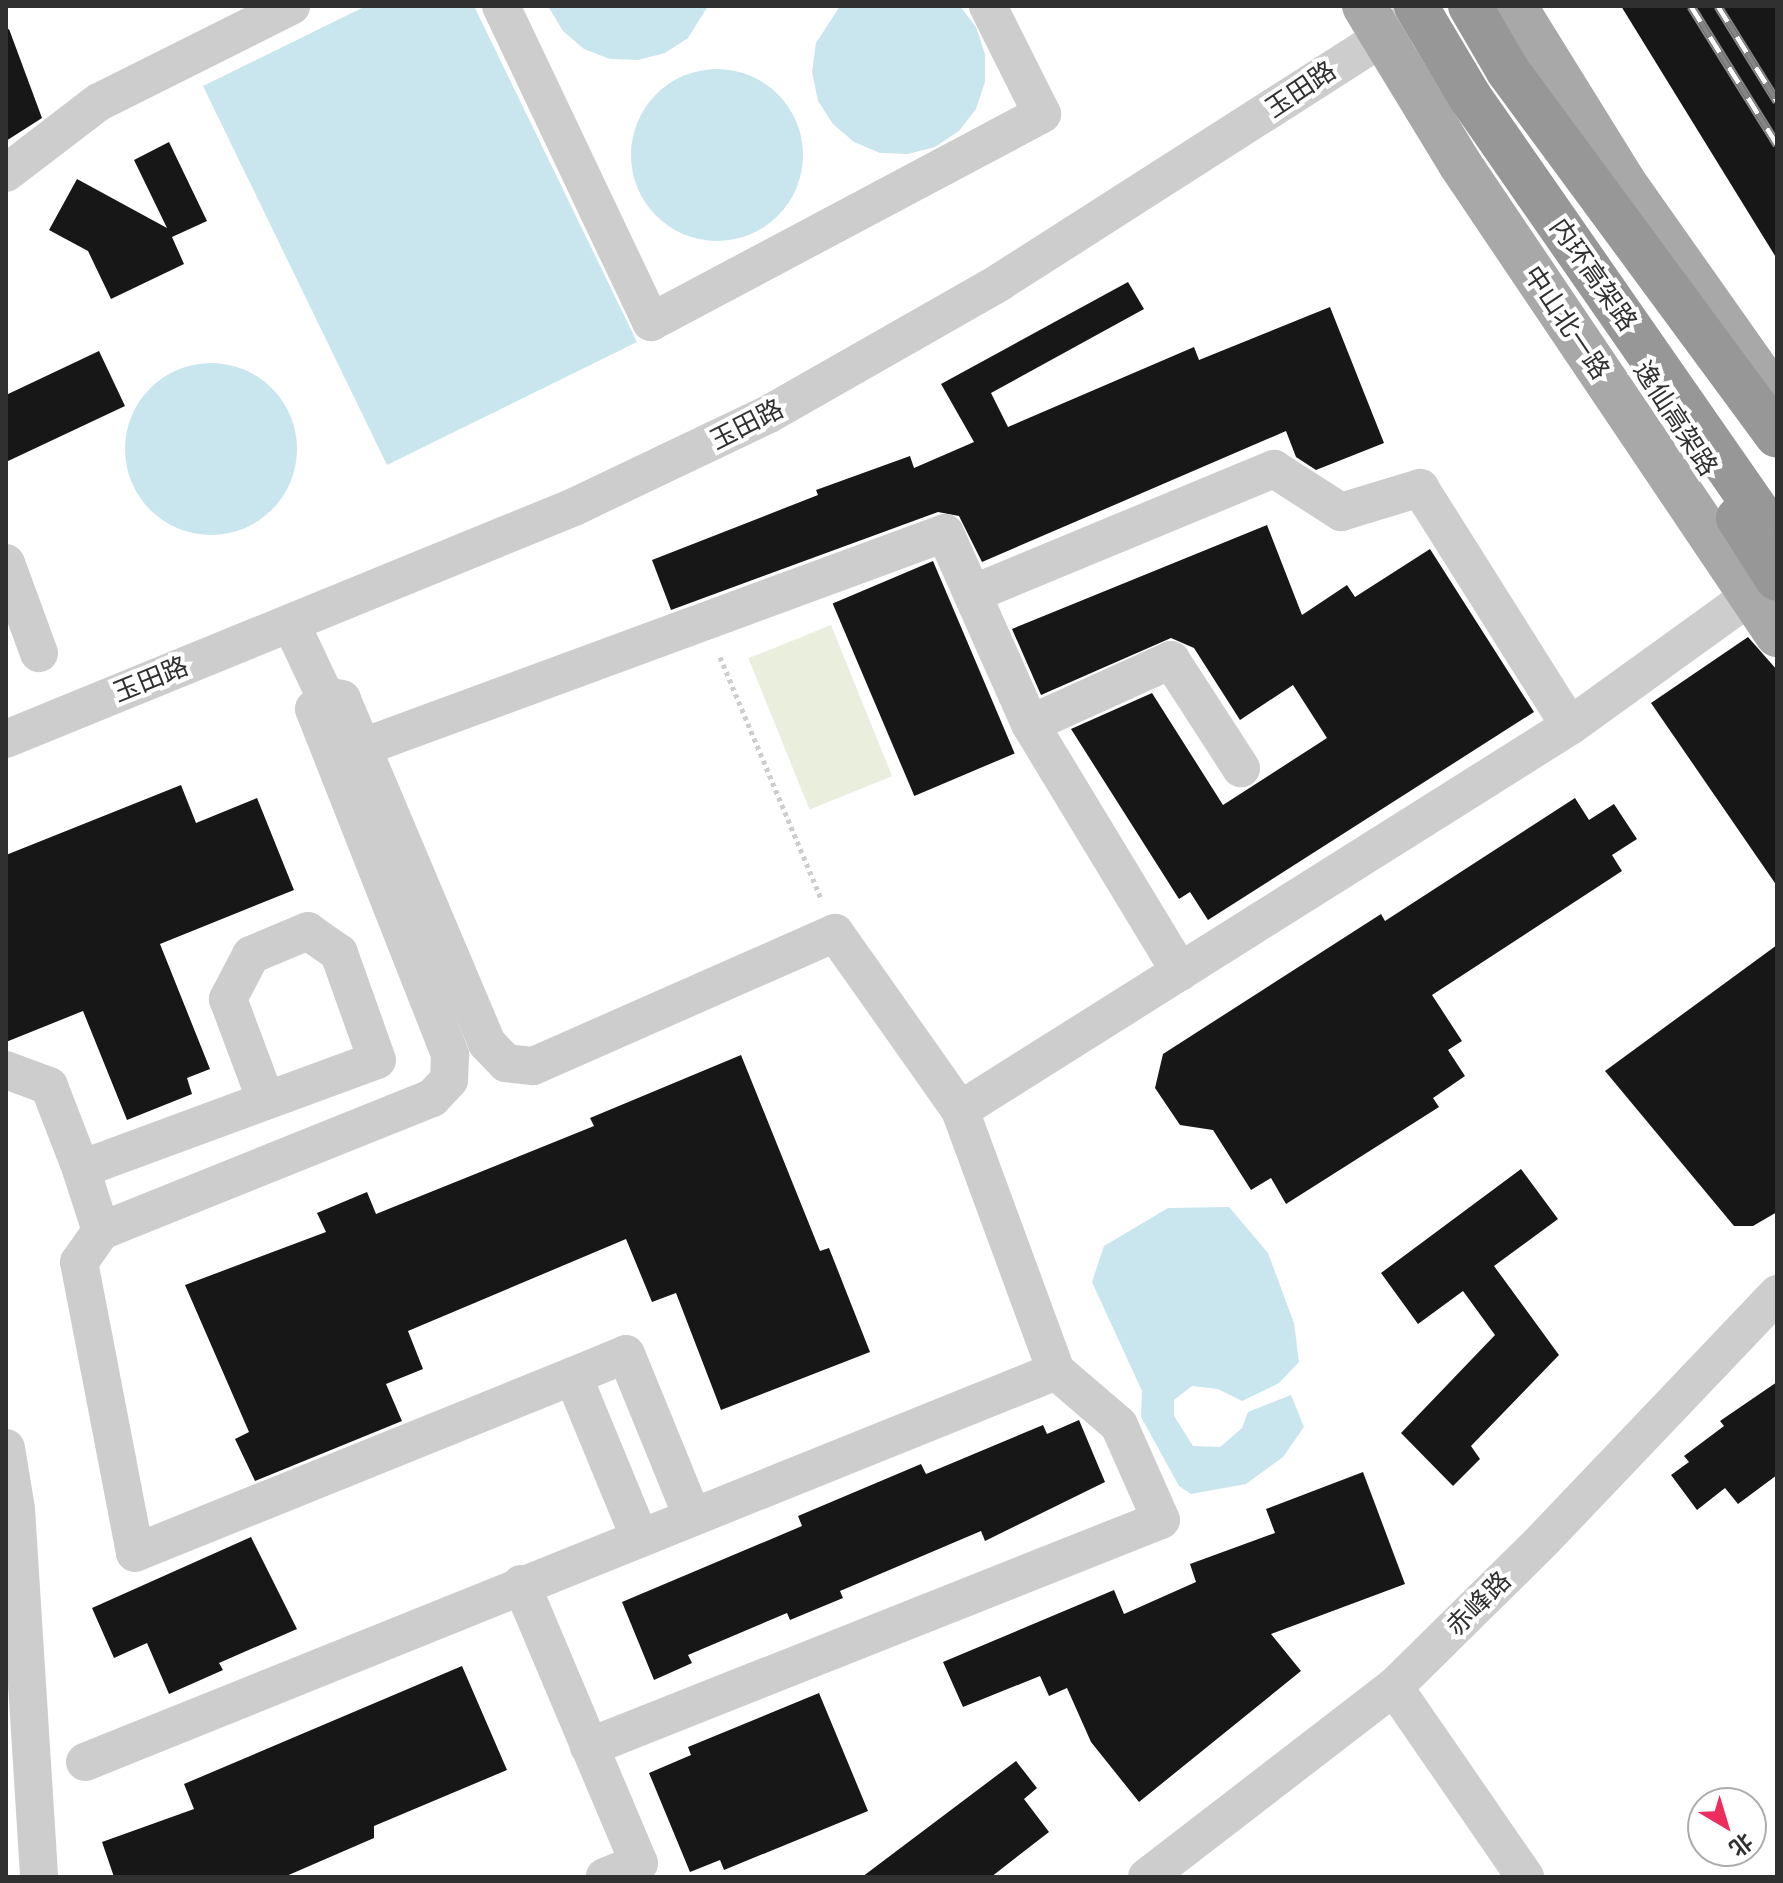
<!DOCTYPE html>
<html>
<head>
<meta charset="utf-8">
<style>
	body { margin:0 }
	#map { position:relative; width:1783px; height:1883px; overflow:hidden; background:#fff; font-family:"Fira Sans Condensed","Noto Sans SC",sans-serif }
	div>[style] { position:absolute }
	.green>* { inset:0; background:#e9eedd; transform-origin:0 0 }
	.water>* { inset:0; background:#c9e6ee }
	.round { border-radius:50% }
	.building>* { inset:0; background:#171717; transform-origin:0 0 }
	.path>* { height:5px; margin-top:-2.5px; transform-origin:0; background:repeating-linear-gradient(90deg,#cdcdcd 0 4px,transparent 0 8px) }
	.minor>* { height:38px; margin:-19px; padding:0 19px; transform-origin:19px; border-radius:19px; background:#cdcdcd }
	.major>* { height:44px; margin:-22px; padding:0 22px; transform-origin:22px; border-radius:22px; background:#a8a8a8 }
	.highway>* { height:44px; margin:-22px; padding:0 22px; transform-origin:22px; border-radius:22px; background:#979797 }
	.rail>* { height:9px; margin-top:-4.5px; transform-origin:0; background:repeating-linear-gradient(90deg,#fff 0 18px,#858585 0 36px); box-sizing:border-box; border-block:2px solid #858585 }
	span { translate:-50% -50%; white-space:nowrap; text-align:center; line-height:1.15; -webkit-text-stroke:8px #fff; paint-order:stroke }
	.street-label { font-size:26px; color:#303030 }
	.frame { position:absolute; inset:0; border:8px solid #303030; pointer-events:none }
	.north { position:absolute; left:1687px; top:1787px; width:80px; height:80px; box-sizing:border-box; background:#fff; border:2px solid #acacac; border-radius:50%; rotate:142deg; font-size:22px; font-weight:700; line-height:32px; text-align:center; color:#303030 }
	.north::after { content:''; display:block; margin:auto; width:28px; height:36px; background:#ee2c5d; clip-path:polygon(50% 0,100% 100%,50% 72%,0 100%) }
</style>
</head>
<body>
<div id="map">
	<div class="green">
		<div style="left:831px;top:625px;width:163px;height:89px;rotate:68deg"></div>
	</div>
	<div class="water">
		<div style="clip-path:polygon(366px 6px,474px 6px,637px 342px,387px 465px,203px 86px)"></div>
		<div style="clip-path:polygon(548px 6px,708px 6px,688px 38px,665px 53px,638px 60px,610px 59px,584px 49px,563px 31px)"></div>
		<div style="clip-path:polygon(840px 6px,960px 6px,976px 27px,985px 54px,985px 82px,976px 109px,959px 131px,935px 147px,908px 154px,880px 153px,854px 142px,833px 124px,818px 101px,812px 72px,816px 43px)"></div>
		<div class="round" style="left:631px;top:69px;width:172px;height:172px"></div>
		<div class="round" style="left:125px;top:363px;width:172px;height:172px"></div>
		<div style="clip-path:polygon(1229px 1207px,1268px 1253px,1294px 1323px,1299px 1362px,1279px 1383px,1242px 1401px,1218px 1389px,1192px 1386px,1174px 1400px,1174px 1416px,1193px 1446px,1220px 1447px,1242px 1428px,1248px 1412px,1291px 1395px,1304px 1427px,1283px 1457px,1246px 1484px,1191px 1494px,1179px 1486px,1141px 1417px,1142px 1391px,1092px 1282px,1104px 1246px,1168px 1208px)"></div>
	</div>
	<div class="building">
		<div style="clip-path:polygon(1621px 6px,1777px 6px,1777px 259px)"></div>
		<div style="clip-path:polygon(9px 29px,42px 118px,6px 141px,6px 30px)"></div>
		<div style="clip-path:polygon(169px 142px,207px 221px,172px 237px,184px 264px,111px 299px,88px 251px,49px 230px,77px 179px,167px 228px,134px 160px)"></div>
		<div style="clip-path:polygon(1128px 282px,1144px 309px,991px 393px,1008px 427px,1194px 347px,1199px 360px,1330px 307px,1384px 443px,1316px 470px,1296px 457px,1286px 431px,982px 562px,959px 516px,938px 512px,671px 610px,652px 560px,818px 495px,816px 490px,910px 456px,914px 468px,974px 442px,941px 384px)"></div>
		<div style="clip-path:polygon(99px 351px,125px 406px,6px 462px,6px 395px)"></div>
		<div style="clip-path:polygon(1267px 525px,1302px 615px,1347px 585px,1355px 597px,1430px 549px,1534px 712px,1208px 920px,1190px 892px,1179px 899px,1071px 729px,1152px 693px,1223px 805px,1327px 738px,1293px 685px,1240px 720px,1194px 648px,1171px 638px,1041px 695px,1012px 629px)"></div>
		<div style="left:933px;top:561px;width:209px;height:109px;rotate:67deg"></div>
		<div style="clip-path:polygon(1748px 637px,1777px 670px,1777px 886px,1651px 703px)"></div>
		<div style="clip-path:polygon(181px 785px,196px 823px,257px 798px,294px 890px,160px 944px,210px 1069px,187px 1078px,192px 1094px,127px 1120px,83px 1011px,6px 1042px,6px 855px)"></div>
		<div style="clip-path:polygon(1575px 798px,1589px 820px,1614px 804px,1637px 839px,1612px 855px,1622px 871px,1432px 995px,1462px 1041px,1448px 1050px,1465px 1076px,1433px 1098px,1439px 1107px,1286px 1204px,1271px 1178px,1251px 1190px,1213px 1130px,1180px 1125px,1155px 1088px,1163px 1054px,1381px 914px,1385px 921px)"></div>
		<div style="clip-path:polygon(1777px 945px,1777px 1212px,1753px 1226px,1734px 1226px,1605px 1071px)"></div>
		<div style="clip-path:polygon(741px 1055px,820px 1251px,829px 1248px,870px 1352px,721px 1410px,676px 1293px,652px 1302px,626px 1239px,408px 1331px,423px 1369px,386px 1384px,402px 1421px,255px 1481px,235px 1439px,249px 1432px,185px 1285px,326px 1232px,317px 1213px,367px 1192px,376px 1214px,594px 1126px,590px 1118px)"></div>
		<div style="clip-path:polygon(1521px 1169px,1558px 1219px,1494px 1266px,1559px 1355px,1471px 1446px,1480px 1459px,1453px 1486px,1401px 1433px,1495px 1335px,1463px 1291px,1418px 1324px,1381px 1273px)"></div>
		<div style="clip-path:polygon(1777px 1382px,1777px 1475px,1738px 1504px,1725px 1488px,1697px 1510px,1671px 1475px,1689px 1462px,1684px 1456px,1724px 1426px,1720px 1421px)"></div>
		<div style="clip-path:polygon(1079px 1420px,1105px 1482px,985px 1541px,981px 1531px,840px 1591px,843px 1598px,790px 1620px,787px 1613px,688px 1655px,692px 1663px,654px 1680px,622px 1602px,802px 1526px,798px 1516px,921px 1464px,926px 1474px,1043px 1425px,1047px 1434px)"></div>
		<div style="clip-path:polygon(1363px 1472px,1405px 1584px,1271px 1634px,1301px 1671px,1139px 1802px,1091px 1742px,1067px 1688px,1049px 1696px,1040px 1676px,963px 1707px,943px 1662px,1114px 1590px,1124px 1614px,1196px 1582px,1190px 1564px,1275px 1533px,1266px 1509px)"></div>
		<div style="clip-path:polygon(251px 1537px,297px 1629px,219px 1663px,223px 1670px,169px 1694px,147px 1643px,114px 1658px,92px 1608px)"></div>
		<div style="clip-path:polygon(462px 1666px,507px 1770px,374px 1826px,374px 1838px,284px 1877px,114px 1877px,102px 1842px,194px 1809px,184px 1784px)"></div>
		<div style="clip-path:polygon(819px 1693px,868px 1811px,724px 1870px,720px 1860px,690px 1872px,649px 1773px,691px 1755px,688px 1747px)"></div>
		<div style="clip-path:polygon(1016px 1761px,1037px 1788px,1024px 1799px,1049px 1832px,991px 1877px,862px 1877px)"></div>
	</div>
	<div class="path">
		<div style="left:720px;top:657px;width:262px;rotate:67.3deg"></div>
	</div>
	<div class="minor">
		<div style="left:501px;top:6px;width:350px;rotate:64.6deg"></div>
		<div style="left:651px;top:322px;width:443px;rotate:-28deg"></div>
		<div style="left:1042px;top:114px;width:121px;rotate:-116.6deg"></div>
		<div style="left:6px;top:173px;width:117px;rotate:-37.4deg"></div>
		<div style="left:99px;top:102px;width:215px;rotate:-26.6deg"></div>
		<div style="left:6px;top:563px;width:96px;rotate:69.9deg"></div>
		<div style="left:972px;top:594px;width:327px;rotate:-22.5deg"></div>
		<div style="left:1274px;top:469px;width:80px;rotate:32.7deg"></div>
		<div style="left:1341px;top:512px;width:83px;rotate:-16.9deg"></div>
		<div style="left:1420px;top:488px;width:281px;rotate:57.8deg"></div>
		<div style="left:291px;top:624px;width:80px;rotate:64.7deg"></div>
		<div style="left:1030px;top:724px;width:155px;rotate:-24.4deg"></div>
		<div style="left:1171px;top:660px;width:129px;rotate:57.1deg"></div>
		<div style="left:6px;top:739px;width:614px;rotate:-22.22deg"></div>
		<div style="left:574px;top:507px;width:216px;rotate:-25.5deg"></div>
		<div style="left:769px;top:414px;width:266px;rotate:-29.7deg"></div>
		<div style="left:1000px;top:282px;width:486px;rotate:-32.6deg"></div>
		<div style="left:363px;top:747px;width:620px;rotate:-20.19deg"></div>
		<div style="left:945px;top:533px;width:209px;rotate:66deg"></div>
		<div style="left:1030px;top:724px;width:290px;rotate:58.8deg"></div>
		<div style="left:6px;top:1070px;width:46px;rotate:20.4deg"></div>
		<div style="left:49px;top:1086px;width:89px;rotate:68.9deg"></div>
		<div style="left:960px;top:1110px;width:721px;rotate:-32.19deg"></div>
		<div style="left:1570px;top:726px;width:203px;rotate:-35.8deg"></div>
		<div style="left:101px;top:1231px;width:65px;rotate:-107.9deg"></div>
		<div style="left:81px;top:1169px;width:315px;rotate:-20.2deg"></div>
		<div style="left:377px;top:1060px;width:114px;rotate:-109.6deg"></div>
		<div style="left:339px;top:953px;width:38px;rotate:-145deg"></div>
		<div style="left:308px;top:931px;width:62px;rotate:157.2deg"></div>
		<div style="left:251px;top:955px;width:50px;rotate:117.6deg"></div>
		<div style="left:228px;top:999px;width:106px;rotate:69.5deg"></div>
		<div style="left:573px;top:1376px;width:57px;rotate:-22.5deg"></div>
		<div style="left:626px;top:1354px;width:175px;rotate:67.8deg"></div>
		<div style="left:6px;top:1448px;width:62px;rotate:80.7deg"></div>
		<div style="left:16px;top:1509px;width:369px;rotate:86.4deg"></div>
		<div style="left:521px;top:1584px;width:303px;rotate:67.1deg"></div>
		<div style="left:639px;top:1863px;width:37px;rotate:158deg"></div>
		<div style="left:1394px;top:1687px;width:231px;rotate:55.4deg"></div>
		<div style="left:589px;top:1747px;width:615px;rotate:-21.65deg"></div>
		<div style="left:1161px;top:1520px;width:104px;rotate:-113.9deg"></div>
		<div style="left:1119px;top:1425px;width:83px;rotate:-139.4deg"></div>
		<div style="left:85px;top:1762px;width:1047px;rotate:-21.93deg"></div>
		<div style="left:1056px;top:1371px;width:278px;rotate:-110.2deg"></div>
		<div style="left:960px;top:1110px;width:217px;rotate:-125.2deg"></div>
		<div style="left:835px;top:933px;width:330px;rotate:156.2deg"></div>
		<div style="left:533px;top:1066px;width:27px;rotate:-174deg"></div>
		<div style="left:506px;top:1063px;width:28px;rotate:-134deg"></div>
		<div style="left:487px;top:1043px;width:373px;rotate:-112.9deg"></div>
		<div style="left:342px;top:699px;width:17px;rotate:-170deg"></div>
		<div style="left:325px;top:696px;width:17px;rotate:130deg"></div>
		<div style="left:314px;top:709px;width:372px;rotate:68.5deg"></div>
		<div style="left:450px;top:1055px;width:25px;rotate:92deg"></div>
		<div style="left:449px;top:1080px;width:25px;rotate:133deg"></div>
		<div style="left:432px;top:1098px;width:357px;rotate:158.1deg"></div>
		<div style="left:101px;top:1231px;width:38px;rotate:125deg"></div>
		<div style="left:79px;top:1262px;width:296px;rotate:79.1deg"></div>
		<div style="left:135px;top:1553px;width:472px;rotate:-22deg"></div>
		<div style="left:573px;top:1376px;width:173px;rotate:67.6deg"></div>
		<div style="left:1147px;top:1877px;width:312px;rotate:-37.6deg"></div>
		<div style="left:1394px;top:1687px;width:209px;rotate:-44.6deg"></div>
		<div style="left:1543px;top:1540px;width:340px;rotate:-46.4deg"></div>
	</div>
	<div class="major">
		<div style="left:1364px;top:6px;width:185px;rotate:58.7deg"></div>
		<div style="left:1460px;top:164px;width:568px;rotate:56.06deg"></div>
		<div style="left:1515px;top:6px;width:207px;rotate:58.2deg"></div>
		<div style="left:1624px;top:182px;width:266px;rotate:54.8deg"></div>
	</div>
	<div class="highway">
		<div style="left:1416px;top:6px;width:106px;rotate:59.3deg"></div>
		<div style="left:1470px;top:97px;width:538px;rotate:55.22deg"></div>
		<div style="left:1470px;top:6px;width:75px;rotate:59.7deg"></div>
		<div style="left:1508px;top:71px;width:453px;rotate:53.6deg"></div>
		<div style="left:1738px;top:518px;width:72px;rotate:57.4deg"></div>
	</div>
	<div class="rail">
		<div style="left:1691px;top:6px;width:163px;rotate:58.1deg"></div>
		<div style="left:1718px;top:6px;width:112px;rotate:58.2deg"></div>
	</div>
	<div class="street-label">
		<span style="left:1301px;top:90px;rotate:-34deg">玉田路</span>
		<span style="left:1593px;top:275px;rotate:55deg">内环高架路</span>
		<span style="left:1566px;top:323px;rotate:56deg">中山北一路</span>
		<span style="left:1675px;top:419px;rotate:57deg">逸仙高架路</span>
		<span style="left:747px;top:425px;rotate:-27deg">玉田路</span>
		<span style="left:151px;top:680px;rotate:-22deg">玉田路</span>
		<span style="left:1479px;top:1604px;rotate:-45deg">赤峰路</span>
	</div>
	<div class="frame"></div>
	<div class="north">北</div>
</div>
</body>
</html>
